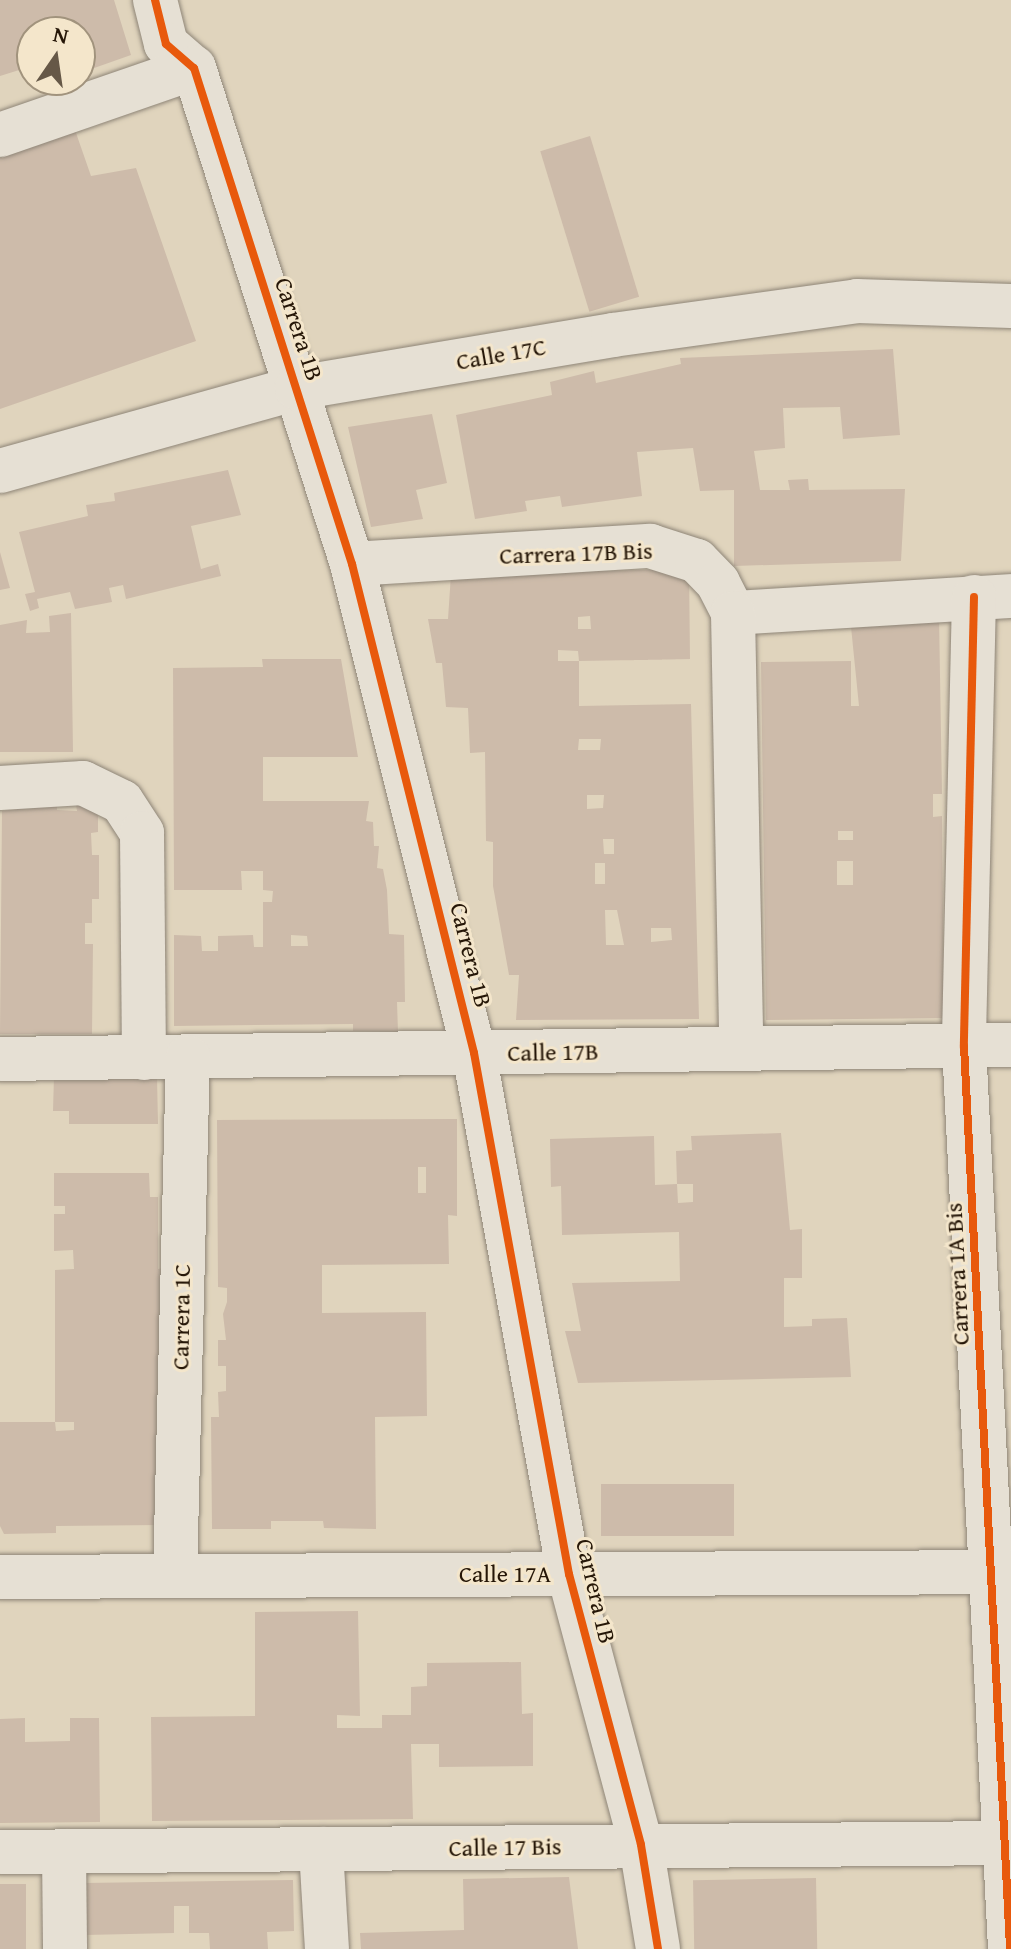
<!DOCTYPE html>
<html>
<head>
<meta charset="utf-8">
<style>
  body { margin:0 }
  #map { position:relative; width:1011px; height:1949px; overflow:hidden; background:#e0d4bd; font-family:"Gentium Book Plus",serif }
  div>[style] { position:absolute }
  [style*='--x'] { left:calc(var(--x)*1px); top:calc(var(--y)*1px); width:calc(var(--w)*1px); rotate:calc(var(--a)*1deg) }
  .building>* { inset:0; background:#cdbbaa; transform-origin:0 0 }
  .roads { filter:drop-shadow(0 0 2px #8e8577) drop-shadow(0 0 2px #8e8577) }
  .minor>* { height:44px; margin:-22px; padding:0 22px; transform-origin:22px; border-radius:22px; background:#e6e0d4 }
  .cycleway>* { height:8px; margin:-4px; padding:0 4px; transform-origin:4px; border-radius:4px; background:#e8590c }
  span { translate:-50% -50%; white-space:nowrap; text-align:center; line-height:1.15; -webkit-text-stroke:6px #f4e6cb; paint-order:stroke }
  .street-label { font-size:24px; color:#251607 }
  .north { position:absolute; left:16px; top:16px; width:80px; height:80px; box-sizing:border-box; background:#f4e6cb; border:2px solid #a1937d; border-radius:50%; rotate:13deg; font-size:22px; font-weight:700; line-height:32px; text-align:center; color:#251607 }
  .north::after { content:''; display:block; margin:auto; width:28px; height:36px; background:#665847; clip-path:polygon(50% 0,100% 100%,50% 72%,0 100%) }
</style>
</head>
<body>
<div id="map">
  <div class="building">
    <i style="clip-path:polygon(0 0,114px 0,131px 55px,80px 73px,80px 32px,32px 32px,32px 66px,0 76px)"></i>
    <i style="clip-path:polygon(75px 130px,91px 176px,136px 168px,196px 341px,0 409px,0 157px)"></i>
    <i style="left:590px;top:136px;width:168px;height:52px;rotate:73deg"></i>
    <i style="clip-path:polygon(893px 349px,900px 435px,843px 439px,840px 407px,783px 408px,785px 448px,754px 451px,760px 490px,790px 490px,788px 480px,808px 479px,809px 490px,905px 489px,901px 561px,734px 566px,734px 490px,700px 491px,693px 448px,637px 452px,642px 496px,562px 507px,560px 496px,525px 501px,527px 511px,475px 519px,456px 415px,552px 395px,550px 382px,594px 371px,596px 383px,681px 364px,680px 358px)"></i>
    <i style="clip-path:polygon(432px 414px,447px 483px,416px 490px,423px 519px,371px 527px,348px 427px)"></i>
    <i style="clip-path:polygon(228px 470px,241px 515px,191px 526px,201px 569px,218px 564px,221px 576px,126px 599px,123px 585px,109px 588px,112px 602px,75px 609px,70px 592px,37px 599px,39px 608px,30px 611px,25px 594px,35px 592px,19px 532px,88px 516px,86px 505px,115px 501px,114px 493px)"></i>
    <i style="clip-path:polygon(0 552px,10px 588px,0 590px)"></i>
    <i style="clip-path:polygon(evenodd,689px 569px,690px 659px,579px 661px,578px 651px,558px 650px,558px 661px,579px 661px,579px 706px,691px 704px,699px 1019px,516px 1020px,519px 975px,509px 975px,493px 886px,493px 842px,486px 841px,485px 752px,470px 753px,468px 708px,446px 707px,442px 663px,436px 663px,428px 619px,448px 619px,451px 574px,689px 569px,590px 616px,591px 629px,578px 629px,578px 617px,590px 616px,689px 569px,579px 739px,601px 739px,600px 750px,578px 750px,579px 739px,689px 569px,587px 795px,604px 795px,603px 808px,587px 809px,587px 795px,689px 569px,603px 839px,614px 839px,614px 854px,604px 854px,603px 839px,689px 569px,595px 863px,605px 863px,605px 884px,595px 884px,595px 863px,689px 569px,605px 910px,617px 910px,624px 945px,606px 945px,605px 910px,689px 569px,651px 928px,671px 928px,672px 940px,651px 942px,651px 928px)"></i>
    <i style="clip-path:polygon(71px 613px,73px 752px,0 752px,0 625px,27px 620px,26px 633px,50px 632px,49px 616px)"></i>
    <i style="clip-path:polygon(evenodd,939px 616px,942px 794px,933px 794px,933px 817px,942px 816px,944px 1018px,766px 1020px,761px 662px,851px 661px,851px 706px,859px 706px,850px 617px,939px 616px,838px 831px,853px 831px,853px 840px,838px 840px,838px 831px,939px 616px,837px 861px,853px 861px,853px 885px,837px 885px,837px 861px)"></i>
    <i style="clip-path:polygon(evenodd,262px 659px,341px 659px,358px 757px,263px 757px,263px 801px,369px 801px,366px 821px,373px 822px,374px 846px,379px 846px,377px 868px,383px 869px,387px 890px,389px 934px,404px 935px,405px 1002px,397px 1002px,398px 1032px,353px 1031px,353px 1024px,174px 1026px,174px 935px,201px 936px,202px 951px,218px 951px,218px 936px,253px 935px,254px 947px,263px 947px,263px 902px,272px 902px,273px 891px,263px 890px,263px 871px,241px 871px,242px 890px,174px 890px,173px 668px,263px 667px,262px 659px,291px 935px,307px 936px,308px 946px,291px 946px,291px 935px)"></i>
    <i style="clip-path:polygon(57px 804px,57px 810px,77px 811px,76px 805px,98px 805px,98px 832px,91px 833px,92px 855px,99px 855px,99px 899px,92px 899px,92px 923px,85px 923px,85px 944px,93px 944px,92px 1034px,0 1034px,2px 811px)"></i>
    <i style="clip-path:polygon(54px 1076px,157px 1076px,158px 1124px,69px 1124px,69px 1111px,53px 1111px)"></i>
    <i style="clip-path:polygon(evenodd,457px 1119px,457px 1216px,448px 1215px,449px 1264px,322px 1265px,322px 1313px,426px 1312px,427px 1416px,375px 1417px,376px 1529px,324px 1528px,323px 1521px,271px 1521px,271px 1529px,212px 1529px,211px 1417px,219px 1417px,218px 1392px,226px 1391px,226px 1366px,218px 1366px,218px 1340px,226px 1340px,223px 1314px,227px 1302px,227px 1288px,218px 1287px,217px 1120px,457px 1119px,418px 1167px,426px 1167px,426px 1193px,418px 1193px,418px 1167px)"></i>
    <i style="clip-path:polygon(781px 1133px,790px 1230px,802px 1229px,802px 1278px,784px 1278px,784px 1327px,812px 1326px,812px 1319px,847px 1318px,851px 1377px,578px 1383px,565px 1331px,581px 1331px,572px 1283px,680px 1281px,679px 1232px,562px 1235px,561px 1186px,551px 1187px,550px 1139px,654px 1136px,655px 1185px,677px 1184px,678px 1203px,693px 1202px,693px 1184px,677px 1184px,676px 1151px,692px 1150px,691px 1136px)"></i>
    <i style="clip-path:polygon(54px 1173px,149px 1173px,150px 1197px,158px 1197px,158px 1269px,163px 1268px,160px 1525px,56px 1526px,56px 1533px,4px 1534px,0 1526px,0 1422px,55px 1422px,56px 1431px,74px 1430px,74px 1422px,55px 1422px,55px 1270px,74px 1269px,73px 1250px,54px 1251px,54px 1214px,65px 1214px,65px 1206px,54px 1206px)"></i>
    <i style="left:734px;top:1484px;width:52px;height:133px;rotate:90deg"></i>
    <i style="clip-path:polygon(358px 1611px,360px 1716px,337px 1715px,337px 1728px,382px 1728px,382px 1715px,411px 1715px,411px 1687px,427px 1686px,427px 1663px,521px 1662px,522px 1714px,533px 1713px,533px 1766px,439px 1767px,439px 1744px,411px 1744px,413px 1819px,152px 1821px,151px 1717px,255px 1716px,255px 1612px)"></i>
    <i style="clip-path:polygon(25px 1718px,25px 1742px,70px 1741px,70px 1718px,99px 1718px,100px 1822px,0 1823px,0 1719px)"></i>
    <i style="clip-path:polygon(569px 1877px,578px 1949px,361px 1949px,360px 1933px,464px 1930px,463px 1879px)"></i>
    <i style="left:816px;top:1878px;width:71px;height:123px;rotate:89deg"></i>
    <i style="clip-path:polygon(293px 1880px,294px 1931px,267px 1932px,268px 1949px,210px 1949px,209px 1933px,189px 1933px,189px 1906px,174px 1906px,174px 1933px,85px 1935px,84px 1883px)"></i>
    <i style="left:0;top:1884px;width:26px;height:65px"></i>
  </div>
  <div class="roads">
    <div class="minor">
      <i style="--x:155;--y:0;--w:45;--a:76"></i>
      <i style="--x:166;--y:44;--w:37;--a:41"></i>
      <i style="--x:194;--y:68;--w:521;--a:72.33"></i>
      <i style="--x:352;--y:564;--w:504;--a:75.99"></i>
      <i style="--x:474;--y:1053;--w:530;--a:79.67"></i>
      <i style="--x:569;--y:1574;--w:280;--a:75.1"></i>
      <i style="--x:641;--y:1845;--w:105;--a:80.7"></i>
      <i style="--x:0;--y:135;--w:205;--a:-19.1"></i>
      <i style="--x:0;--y:471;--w:308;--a:-15.6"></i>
      <i style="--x:297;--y:388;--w:320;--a:-9.5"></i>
      <i style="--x:613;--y:335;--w:246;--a:-7.9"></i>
      <i style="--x:857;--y:301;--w:154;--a:1.9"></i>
      <i style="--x:352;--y:564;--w:299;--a:-3.5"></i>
      <i style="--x:650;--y:546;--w:49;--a:17.7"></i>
      <i style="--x:697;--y:561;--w:30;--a:46"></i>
      <i style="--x:718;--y:583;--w:34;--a:63"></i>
      <i style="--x:733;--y:613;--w:279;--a:-3.5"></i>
      <i style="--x:974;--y:597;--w:449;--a:91.3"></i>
      <i style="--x:964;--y:1046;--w:904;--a:87.08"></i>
      <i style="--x:733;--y:613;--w:436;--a:88.9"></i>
      <i style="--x:0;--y:788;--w:83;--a:-3.4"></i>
      <i style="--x:83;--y:783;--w:43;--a:26"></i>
      <i style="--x:122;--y:802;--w:37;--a:57"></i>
      <i style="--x:142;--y:833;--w:225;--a:89.5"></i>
      <i style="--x:0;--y:1059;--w:1011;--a:-0.79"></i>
      <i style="--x:175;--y:1576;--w:519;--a:-88.57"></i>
      <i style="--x:0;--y:1577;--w:1011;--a:-0.28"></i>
      <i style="--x:321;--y:1849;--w:100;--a:86.6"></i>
      <i style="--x:64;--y:1851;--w:98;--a:89.4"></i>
      <i style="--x:0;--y:1852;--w:1011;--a:-0.51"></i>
    </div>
  </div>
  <div class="cycleway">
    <i style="--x:155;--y:0;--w:45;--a:76"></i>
    <i style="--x:166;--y:44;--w:37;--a:41"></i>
    <i style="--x:194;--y:68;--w:521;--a:72.33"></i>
    <i style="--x:352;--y:564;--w:504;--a:75.99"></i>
    <i style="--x:474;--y:1053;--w:530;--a:79.67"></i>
    <i style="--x:569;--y:1574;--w:280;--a:75.1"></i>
    <i style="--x:641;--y:1845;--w:105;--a:80.7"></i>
    <i style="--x:974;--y:597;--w:449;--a:91.3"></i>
    <i style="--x:964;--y:1046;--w:904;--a:87.08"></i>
  </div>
  <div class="street-label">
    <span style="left:299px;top:329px;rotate:72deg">Carrera 1B</span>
    <span style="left:501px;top:354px;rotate:-10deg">Calle 17C</span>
    <span style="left:576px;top:553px;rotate:-2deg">Carrera 17B Bis</span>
    <span style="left:471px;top:955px;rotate:76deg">Carrera 1B</span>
    <span style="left:553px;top:1052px;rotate:-1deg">Calle 17B</span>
    <span style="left:957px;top:1274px;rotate:-93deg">Carrera 1A Bis</span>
    <span style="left:181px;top:1317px;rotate:-89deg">Carrera 1C</span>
    <span style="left:505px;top:1574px">Calle 17A</span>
    <span style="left:596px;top:1591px;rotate:77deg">Carrera 1B</span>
    <span style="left:505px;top:1847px;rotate:-1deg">Calle 17 Bis</span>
  </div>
  <div class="north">N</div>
</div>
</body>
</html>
